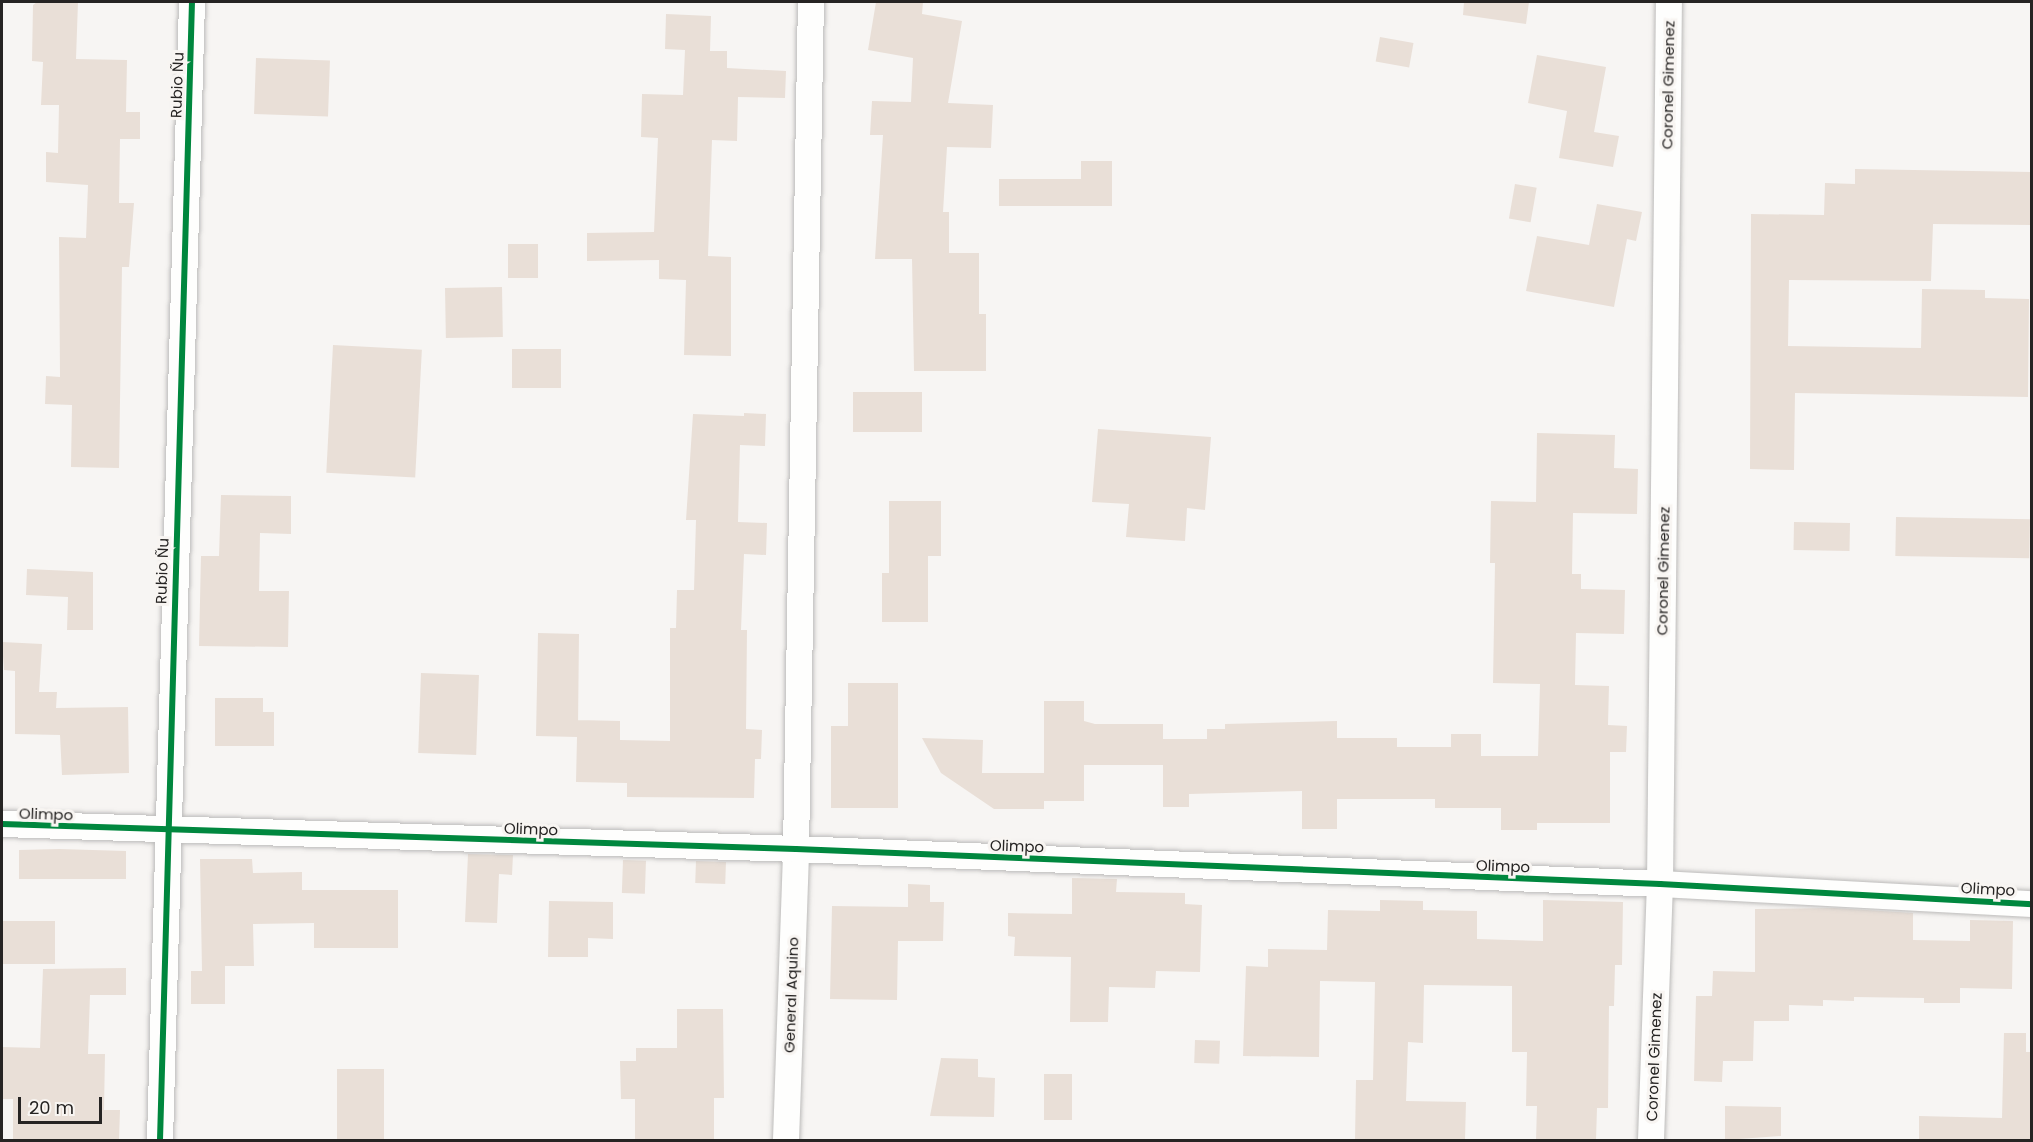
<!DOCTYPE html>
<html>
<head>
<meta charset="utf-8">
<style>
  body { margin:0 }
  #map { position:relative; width:2033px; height:1142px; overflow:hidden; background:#f7f5f3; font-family:Poppins,sans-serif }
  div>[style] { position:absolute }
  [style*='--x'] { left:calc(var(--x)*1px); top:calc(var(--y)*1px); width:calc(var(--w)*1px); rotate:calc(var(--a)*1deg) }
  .building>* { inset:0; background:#e9dfd7; transform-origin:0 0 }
  .roads { filter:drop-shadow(0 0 2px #bcbbba) drop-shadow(0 0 2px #bcbbba) }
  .street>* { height:26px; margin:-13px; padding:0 13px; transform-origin:13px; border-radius:13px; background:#fefefd }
  .cycleway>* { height:6px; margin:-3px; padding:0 3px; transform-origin:3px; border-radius:3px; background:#00873e }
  span { translate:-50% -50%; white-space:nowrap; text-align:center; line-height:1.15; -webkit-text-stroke:6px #f8f5f2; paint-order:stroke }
  .street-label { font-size:15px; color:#262423 }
  .frame { position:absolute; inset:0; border:3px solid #262423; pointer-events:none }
  .scale { position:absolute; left:18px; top:1097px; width:84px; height:27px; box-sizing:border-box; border:3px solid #262423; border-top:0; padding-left:8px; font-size:18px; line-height:21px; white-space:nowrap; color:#262423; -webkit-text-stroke:4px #f8f5f2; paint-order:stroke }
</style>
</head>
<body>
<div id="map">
  <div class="building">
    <i style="clip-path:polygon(37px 2px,78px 2px,76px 59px,127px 60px,126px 112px,140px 112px,140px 139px,120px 139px,119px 203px,134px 203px,129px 267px,122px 267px,119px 468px,71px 467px,72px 405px,45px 404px,46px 376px,60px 377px,59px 237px,86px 238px,88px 185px,46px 182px,46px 152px,58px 153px,59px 105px,41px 105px,43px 62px,32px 61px,33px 5px)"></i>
    <i style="clip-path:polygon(876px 2px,923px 2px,922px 14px,962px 21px,948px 103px,993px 105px,991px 148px,947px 147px,943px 212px,949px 212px,949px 253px,979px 253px,979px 314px,986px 314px,986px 371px,914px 371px,912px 259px,875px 259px,883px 135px,870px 135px,872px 101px,911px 102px,913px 58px,868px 50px)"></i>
    <i style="clip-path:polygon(1464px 2px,1529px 2px,1526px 24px,1463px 15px)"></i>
    <i style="clip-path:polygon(666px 14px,711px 16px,710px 51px,727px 51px,727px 68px,786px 71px,785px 98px,738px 97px,737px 141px,712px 140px,708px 256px,731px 257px,731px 356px,684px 355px,686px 280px,659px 279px,659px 260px,587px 261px,587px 233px,654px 232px,658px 138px,641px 137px,642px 94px,683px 95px,685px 50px,665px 49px)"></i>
    <i style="left:1380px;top:37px;width:34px;height:25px;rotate:10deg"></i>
    <i style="clip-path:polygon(1537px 55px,1606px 67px,1594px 132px,1619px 136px,1613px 167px,1559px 158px,1567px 111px,1528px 103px)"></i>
    <i style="left:256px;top:58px;width:74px;height:56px;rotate:2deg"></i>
    <i style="clip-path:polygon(1081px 161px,1112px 161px,1112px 206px,999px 206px,999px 179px,1081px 179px)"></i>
    <i style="clip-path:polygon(1855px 169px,2031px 172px,2031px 225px,1933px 224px,1931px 281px,1789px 280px,1788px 346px,1921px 348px,1922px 289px,1985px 290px,1985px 298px,2029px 299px,2028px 397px,1795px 393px,1794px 470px,1750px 469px,1751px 214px,1824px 215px,1825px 183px,1855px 184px)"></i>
    <i style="left:1515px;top:184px;width:22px;height:35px;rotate:10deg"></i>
    <i style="clip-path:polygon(1597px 204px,1642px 212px,1636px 241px,1627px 239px,1614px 307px,1526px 291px,1537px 236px,1589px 245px)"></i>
    <i style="left:508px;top:244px;width:30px;height:34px"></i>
    <i style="left:502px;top:287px;width:50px;height:57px;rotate:89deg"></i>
    <i style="left:333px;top:345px;width:89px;height:128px;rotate:3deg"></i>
    <i style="left:512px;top:349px;width:49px;height:39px"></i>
    <i style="left:853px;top:392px;width:69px;height:40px"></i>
    <i style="clip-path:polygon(744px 413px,766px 414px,765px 446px,740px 445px,738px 522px,767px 523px,766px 555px,744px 554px,741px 630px,747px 630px,746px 729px,762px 730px,761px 759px,755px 759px,754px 798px,627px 797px,627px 783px,576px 782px,577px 737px,536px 736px,538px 633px,579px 634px,578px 726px,578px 720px,620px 721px,620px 740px,670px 741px,670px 628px,676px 628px,677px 590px,694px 590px,696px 520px,686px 520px,693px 414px,744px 416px)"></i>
    <i style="clip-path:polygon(1098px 429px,1211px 437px,1205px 510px,1187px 508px,1185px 541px,1126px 537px,1129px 504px,1092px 502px)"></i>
    <i style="clip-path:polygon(1537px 433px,1615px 435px,1614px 468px,1638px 469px,1637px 514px,1573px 513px,1572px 574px,1581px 574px,1581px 589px,1625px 590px,1624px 634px,1576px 633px,1575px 685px,1609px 686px,1608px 725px,1627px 726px,1626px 752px,1610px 752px,1610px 823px,1537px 823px,1537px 830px,1501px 830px,1501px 808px,1435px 808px,1435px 799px,1337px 799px,1337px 829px,1302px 829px,1302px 791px,1189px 794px,1189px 807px,1163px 807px,1163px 765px,1084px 765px,1084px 801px,1044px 801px,1044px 809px,994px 809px,941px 773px,922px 738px,983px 740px,982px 773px,1044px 773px,1044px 701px,1084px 701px,1084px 721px,1095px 724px,1163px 724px,1163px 739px,1207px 739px,1207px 729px,1225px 729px,1225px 724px,1337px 721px,1337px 738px,1397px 738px,1397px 747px,1451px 747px,1451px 734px,1481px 734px,1481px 756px,1538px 756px,1540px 684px,1493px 683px,1495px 563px,1490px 563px,1491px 501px,1536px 502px)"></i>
    <i style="clip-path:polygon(221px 495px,291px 496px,291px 534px,260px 533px,259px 591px,289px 591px,288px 647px,199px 646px,201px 556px,219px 556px)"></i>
    <i style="clip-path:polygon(889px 501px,941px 501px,941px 556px,928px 556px,928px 622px,882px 622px,882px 573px,889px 573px)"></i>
    <i style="left:1896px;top:517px;width:134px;height:39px;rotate:1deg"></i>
    <i style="left:1794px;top:522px;width:56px;height:28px;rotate:1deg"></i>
    <i style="clip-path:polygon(27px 569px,93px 572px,93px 630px,67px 630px,68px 597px,26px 595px)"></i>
    <i style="clip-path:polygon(2px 642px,42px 644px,39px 692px,57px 692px,56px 708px,128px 707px,129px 773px,62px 775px,60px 735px,15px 734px,15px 671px,4px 670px)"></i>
    <i style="left:421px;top:673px;width:58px;height:80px;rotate:2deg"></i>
    <i style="clip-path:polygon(848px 683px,898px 683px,898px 808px,831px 808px,831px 726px,848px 726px)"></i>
    <i style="clip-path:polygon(215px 698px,263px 698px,263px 712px,274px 712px,274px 746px,215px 746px)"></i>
    <i style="clip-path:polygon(59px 849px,126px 851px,126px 879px,19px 879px,19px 850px)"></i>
    <i style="clip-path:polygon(468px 854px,513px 855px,512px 875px,499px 874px,497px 923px,465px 922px)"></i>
    <i style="clip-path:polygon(200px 859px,252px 859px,253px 873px,302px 872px,302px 890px,398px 890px,398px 948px,314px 948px,314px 923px,253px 924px,254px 966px,225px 966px,225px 1004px,191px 1004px,191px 971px,202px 971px)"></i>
    <i style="left:623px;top:860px;width:23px;height:33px;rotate:2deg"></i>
    <i style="left:696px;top:861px;width:30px;height:22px;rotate:2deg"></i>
    <i style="clip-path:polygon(1072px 878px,1117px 879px,1116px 892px,1185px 893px,1185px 904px,1202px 905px,1200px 972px,1156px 971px,1155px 988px,1109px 987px,1108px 1022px,1070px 1022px,1071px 957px,1014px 956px,1015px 937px,1008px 936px,1008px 913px,1072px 914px)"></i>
    <i style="clip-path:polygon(908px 884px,930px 885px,930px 902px,944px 902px,943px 941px,898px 941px,897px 1000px,830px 999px,832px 906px,908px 907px)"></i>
    <i style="clip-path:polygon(1380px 900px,1423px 901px,1423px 910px,1477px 911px,1477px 939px,1543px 941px,1543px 900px,1623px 902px,1622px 965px,1615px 965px,1614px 1006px,1609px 1006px,1608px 1108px,1597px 1108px,1596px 1140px,1536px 1140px,1537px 1106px,1526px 1106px,1527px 1052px,1512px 1052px,1512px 986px,1424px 985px,1423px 1043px,1408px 1042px,1406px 1101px,1466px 1102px,1465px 1140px,1355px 1140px,1356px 1080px,1373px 1080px,1375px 982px,1320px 981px,1319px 1057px,1243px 1056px,1246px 966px,1268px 967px,1268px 949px,1327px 950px,1328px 910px,1380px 911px)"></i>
    <i style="clip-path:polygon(549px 901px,613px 902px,613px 939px,588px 938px,588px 957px,548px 957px)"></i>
    <i style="clip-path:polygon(1835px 908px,1913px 913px,1913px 940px,1970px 941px,1970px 920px,2013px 921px,2012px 989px,1960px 988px,1960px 1003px,1924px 1003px,1924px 998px,1854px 997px,1854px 1001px,1823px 1000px,1823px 1006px,1789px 1005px,1789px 1021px,1754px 1021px,1753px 1061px,1723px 1061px,1722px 1082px,1694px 1081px,1696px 996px,1712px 996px,1713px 971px,1755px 972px,1755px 909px)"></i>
    <i style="left:55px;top:921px;width:43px;height:52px;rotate:90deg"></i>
    <i style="clip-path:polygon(126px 968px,126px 995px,90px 995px,88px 1054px,105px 1054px,104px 1110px,120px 1110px,119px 1140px,13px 1140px,13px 1099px,2px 1099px,2px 1047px,40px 1048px,43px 969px)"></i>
    <i style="clip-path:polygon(677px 1009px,723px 1009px,724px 1098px,714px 1098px,714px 1140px,635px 1140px,635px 1099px,621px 1099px,620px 1061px,636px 1061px,636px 1048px,677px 1048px)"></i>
    <i style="clip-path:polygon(2004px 1033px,2026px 1033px,2026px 1052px,2031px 1052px,2031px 1140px,1919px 1140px,1919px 1116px,2002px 1118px)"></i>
    <i style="left:1195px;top:1040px;width:25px;height:23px;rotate:2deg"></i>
    <i style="clip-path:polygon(941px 1058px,978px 1059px,978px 1077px,995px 1078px,994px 1117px,930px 1116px)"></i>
    <i style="left:337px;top:1069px;width:47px;height:71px"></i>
    <i style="left:1044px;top:1074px;width:28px;height:46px"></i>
    <i style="clip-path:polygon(1725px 1106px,1781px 1107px,1781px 1136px,1725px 1140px)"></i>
  </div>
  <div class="roads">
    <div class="street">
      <i style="--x:2;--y:824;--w:794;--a:1.8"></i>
      <i style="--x:796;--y:849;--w:865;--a:2.32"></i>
      <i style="--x:1660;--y:884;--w:373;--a:3.1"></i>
      <i style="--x:160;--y:1140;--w:1138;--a:-88.39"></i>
      <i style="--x:786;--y:1140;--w:291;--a:-88"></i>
      <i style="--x:796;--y:849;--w:847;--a:-88.99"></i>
      <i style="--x:1651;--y:1140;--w:256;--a:-88"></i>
      <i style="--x:1660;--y:884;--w:882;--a:-89.42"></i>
    </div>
  </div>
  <div class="cycleway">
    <i style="--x:2;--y:824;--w:794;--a:1.8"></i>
    <i style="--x:796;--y:849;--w:865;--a:2.32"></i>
    <i style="--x:1660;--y:884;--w:373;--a:3.1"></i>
    <i style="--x:160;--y:1140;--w:1138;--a:-88.39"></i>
  </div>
  <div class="street-label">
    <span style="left:177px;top:85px;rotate:-88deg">Rubio Ñu</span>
    <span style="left:1668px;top:85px;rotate:-89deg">Coronel Gimenez</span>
    <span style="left:162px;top:571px;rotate:-88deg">Rubio Ñu</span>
    <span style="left:1663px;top:571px;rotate:-89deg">Coronel Gimenez</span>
    <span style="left:46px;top:814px;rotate:2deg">Olimpo</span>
    <span style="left:531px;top:829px;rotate:2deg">Olimpo</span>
    <span style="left:1017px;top:846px;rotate:2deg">Olimpo</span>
    <span style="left:1503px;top:866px;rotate:2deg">Olimpo</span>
    <span style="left:1988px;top:889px;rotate:3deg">Olimpo</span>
    <span style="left:791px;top:995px;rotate:-88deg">General Aquino</span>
    <span style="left:1654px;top:1057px;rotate:-88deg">Coronel Gimenez</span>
  </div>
  <div class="frame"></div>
  <div class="scale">20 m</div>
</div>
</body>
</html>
